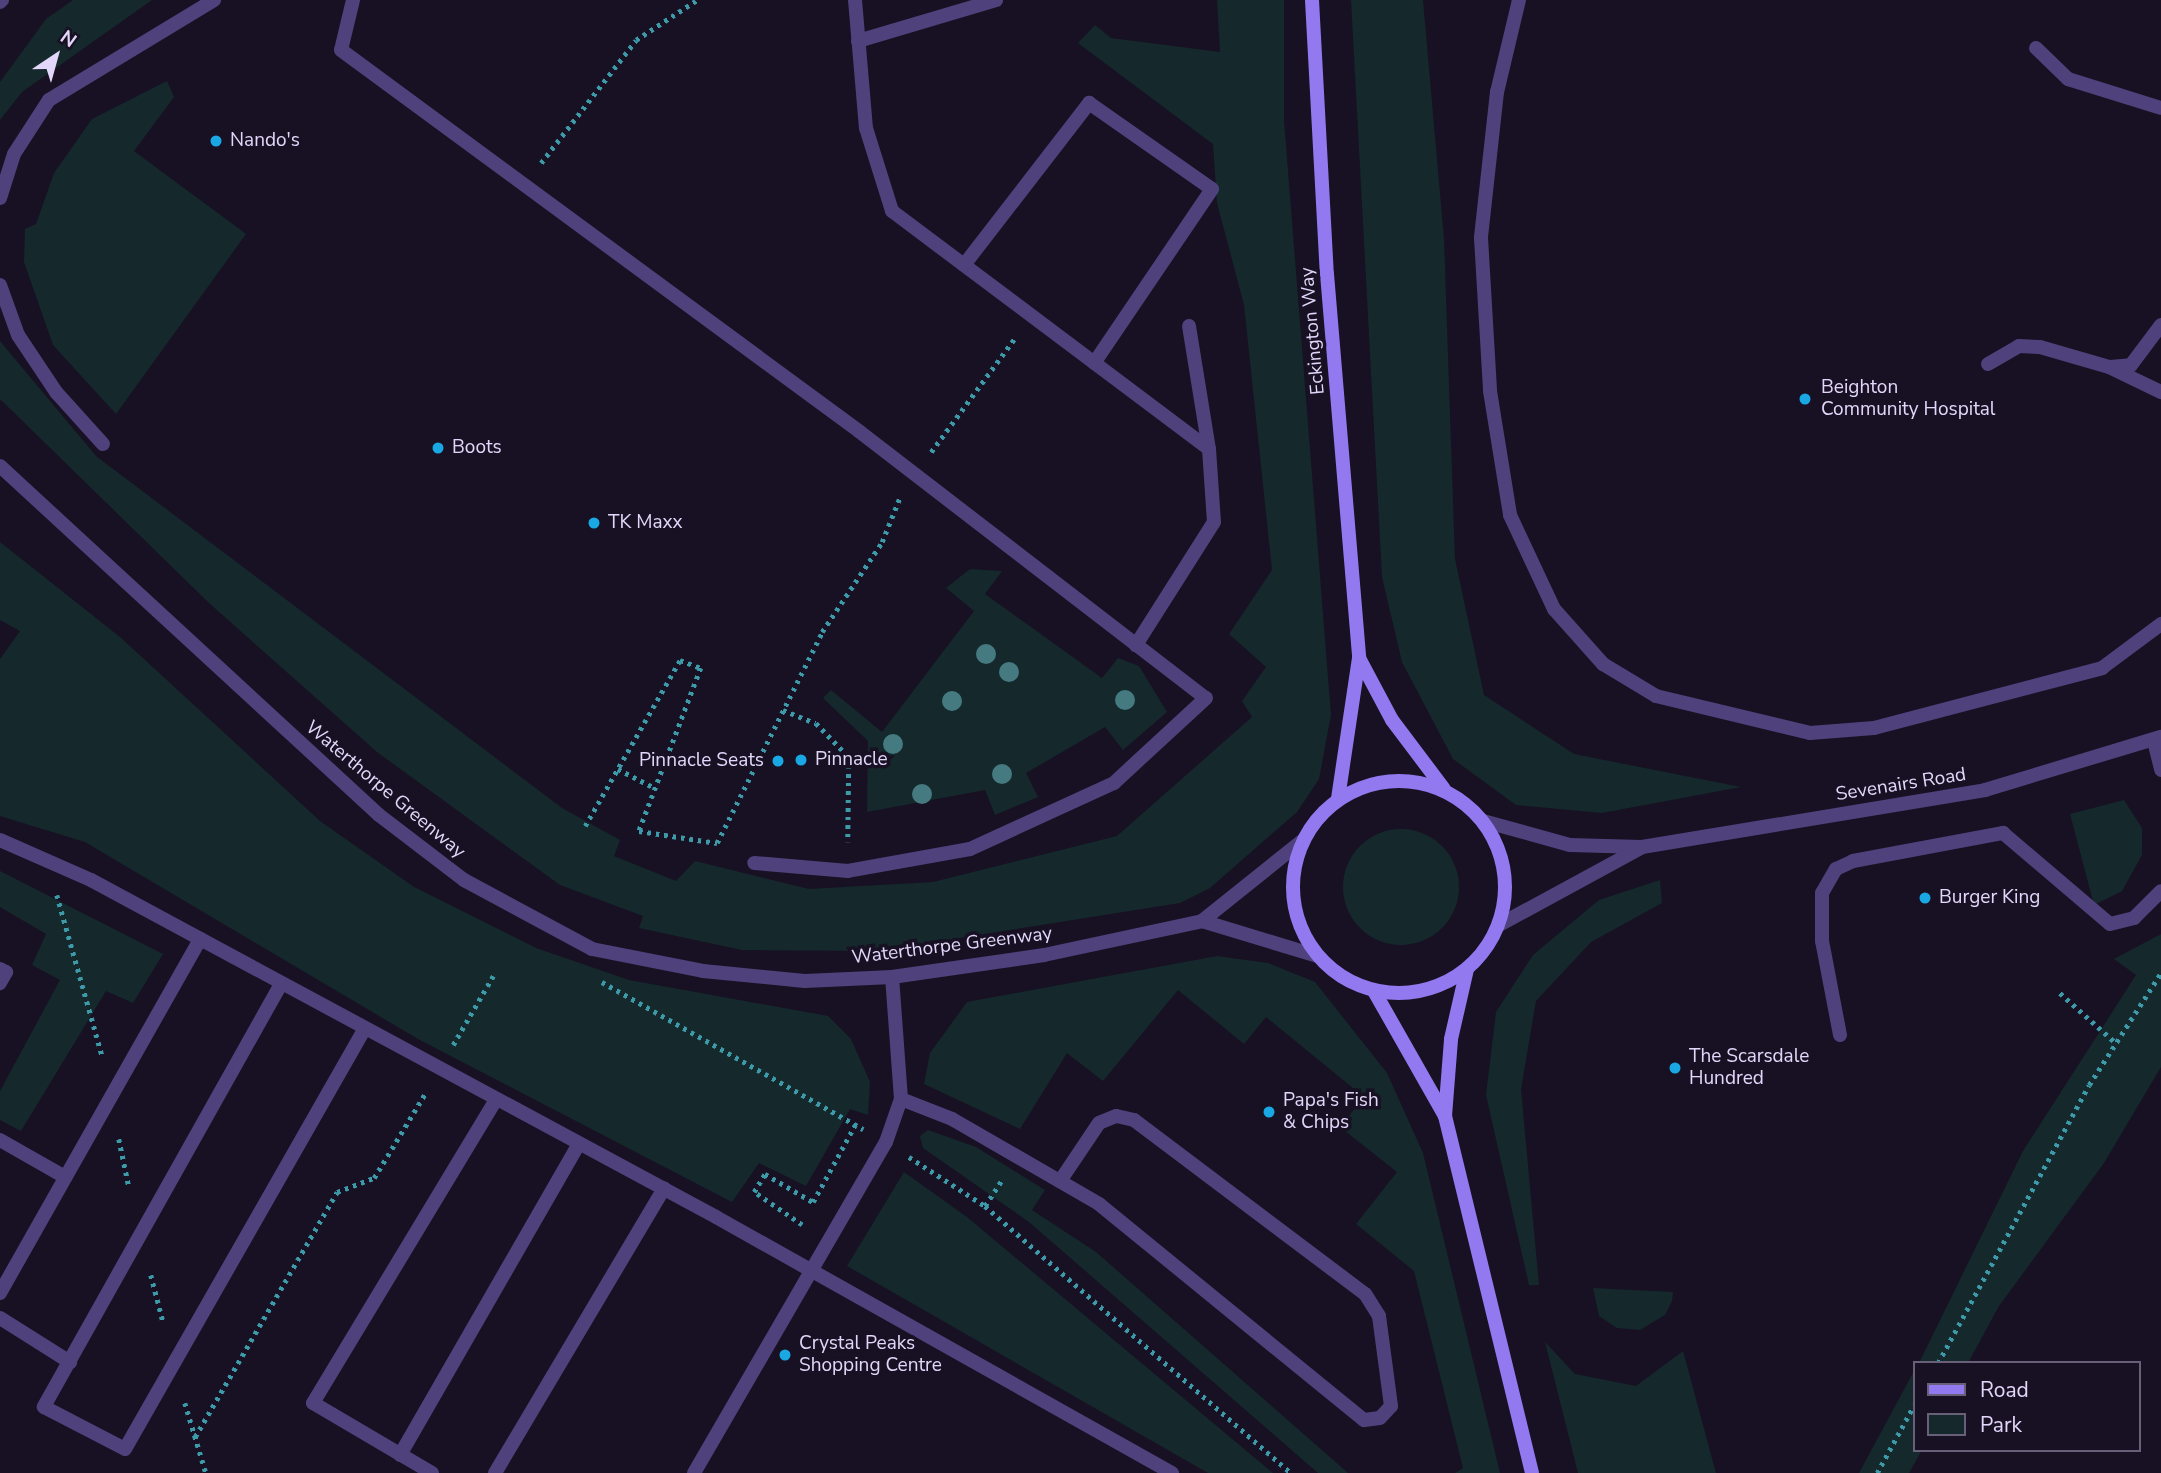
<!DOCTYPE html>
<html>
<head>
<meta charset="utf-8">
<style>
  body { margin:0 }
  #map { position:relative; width:2161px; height:1473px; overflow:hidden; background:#171123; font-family:"Nunito Sans",sans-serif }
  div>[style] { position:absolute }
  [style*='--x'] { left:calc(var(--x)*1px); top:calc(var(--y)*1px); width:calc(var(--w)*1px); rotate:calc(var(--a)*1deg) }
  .green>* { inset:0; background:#15282c }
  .round { border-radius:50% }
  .path>* { height:4.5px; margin-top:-2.25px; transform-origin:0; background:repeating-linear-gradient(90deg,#3d9aa9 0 3.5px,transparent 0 8.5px) }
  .service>* { height:14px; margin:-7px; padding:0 7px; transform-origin:7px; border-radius:7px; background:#4f417c }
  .minor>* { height:14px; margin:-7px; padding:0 7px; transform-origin:7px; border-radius:7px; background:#4f417c }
  .tertiary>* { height:14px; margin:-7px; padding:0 7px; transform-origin:7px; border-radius:7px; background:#4f417c }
  .secondary>* { height:14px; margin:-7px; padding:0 7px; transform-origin:7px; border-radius:7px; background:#9379f0 }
  .secondary>.ring { margin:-7px; padding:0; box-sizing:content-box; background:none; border:14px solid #9379f0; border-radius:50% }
  .trees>* { width:20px; height:20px; margin:-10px; border-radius:50%; background:#457b80 }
  .dots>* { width:19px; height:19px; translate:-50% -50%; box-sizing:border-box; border:4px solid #171123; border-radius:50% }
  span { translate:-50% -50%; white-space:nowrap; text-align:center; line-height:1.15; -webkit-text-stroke:7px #171123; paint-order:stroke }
  .poi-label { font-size:19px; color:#e2d7fa }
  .left { translate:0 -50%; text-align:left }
  .right { translate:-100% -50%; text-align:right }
  .street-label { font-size:19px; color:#e2d7fa }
  .legend { position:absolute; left:1913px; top:1361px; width:228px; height:91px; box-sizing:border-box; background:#171123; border:2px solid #686079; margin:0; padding:9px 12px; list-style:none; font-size:21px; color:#e2d7fa }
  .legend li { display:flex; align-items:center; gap:14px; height:35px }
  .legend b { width:35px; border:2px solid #686079 }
  .north { position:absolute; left:21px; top:21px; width:70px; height:70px; -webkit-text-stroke:5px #171123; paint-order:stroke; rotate:36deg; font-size:19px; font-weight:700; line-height:28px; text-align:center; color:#e2d7fa }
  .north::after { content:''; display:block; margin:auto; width:24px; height:32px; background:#e2d7fa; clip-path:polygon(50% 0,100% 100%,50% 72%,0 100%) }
</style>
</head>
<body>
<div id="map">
  <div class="green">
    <i style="clip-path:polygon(73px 0,152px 0,22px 92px,0 120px,0 82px,46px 19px)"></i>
    <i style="clip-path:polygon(1217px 0,1284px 0,1284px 120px,1331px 715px,1319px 779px,1297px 812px,1210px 888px,1180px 903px,877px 951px,742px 950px,639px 928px,643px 916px,560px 885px,377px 752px,209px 603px,0 399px,0 341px,96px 456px,562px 808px,620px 840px,614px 856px,676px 881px,695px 861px,809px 889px,933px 882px,1117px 836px,1252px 717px,1242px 701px,1266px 667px,1229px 634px,1272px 570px,1244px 305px,1217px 203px,1213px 144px,1078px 43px,1095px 25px,1111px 38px,1220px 52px)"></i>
    <i style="clip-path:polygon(1351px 0,1423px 0,1444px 239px,1455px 559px,1484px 695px,1574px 754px,1741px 787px,1602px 813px,1516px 805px,1453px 759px,1402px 662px,1382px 577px)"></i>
    <i style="clip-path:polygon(167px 81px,174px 97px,134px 151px,246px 234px,116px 414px,53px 345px,24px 262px,25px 229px,36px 224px,54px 173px,92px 119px)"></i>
    <i style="clip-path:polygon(0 542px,120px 637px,320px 821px,414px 887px,536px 948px,629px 980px,828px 1016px,851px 1039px,870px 1082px,868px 1115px,850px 1109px,806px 1186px,759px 1163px,732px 1202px,418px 1039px,85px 842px,0 816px,0 659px,20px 631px,0 620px)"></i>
    <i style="clip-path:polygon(970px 569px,1002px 571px,985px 594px,1102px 678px,1118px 658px,1139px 666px,1167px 712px,1123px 750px,1105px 727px,1026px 773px,1038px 797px,995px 815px,985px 790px,867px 812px,868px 741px,823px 698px,831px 690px,882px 732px,974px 611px,946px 588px)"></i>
    <i style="clip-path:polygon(2124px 800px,2142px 828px,2142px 855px,2122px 891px,2094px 905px,2070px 814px)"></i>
    <i class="round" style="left:1343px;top:829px;width:116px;height:116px"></i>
    <i style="clip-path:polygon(0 871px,163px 954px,133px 1003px,106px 991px,21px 1131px,0 1120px,0 1091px,60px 980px,32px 965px,46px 934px,0 907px)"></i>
    <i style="clip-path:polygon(1660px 880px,1662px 903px,1591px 942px,1536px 1001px,1521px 1089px,1539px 1285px,1529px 1285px,1486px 1095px,1496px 1012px,1533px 955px,1599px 900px)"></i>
    <i style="clip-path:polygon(2161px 934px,2161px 1067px,2104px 1163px,1999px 1306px,1968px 1363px,1919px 1363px,2023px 1151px,2136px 975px,2114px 959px)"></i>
    <i style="clip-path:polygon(1217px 956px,1268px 963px,1315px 982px,1387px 1073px,1423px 1153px,1500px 1473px,1455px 1473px,1463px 1468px,1414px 1271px,1356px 1224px,1397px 1172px,1340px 1127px,1364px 1097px,1266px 1017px,1244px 1044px,1178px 990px,1103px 1081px,1067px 1053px,1020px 1129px,924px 1084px,930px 1053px,967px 1002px)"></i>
    <i style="clip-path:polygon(928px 1130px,976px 1147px,1045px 1190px,1032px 1210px,1096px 1252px,1348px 1473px,1318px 1473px,1029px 1222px,923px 1148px,920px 1136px)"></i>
    <i style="clip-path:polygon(904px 1172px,967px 1217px,1273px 1473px,1208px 1473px,847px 1266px)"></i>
    <i style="clip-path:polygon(1593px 1288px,1673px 1292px,1672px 1301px,1665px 1315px,1640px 1330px,1617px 1328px,1599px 1316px)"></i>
    <i style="clip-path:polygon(1545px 1342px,1575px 1374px,1636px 1386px,1683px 1351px,1716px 1473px,1578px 1473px)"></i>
    <i style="clip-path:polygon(1914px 1371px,1914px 1450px,1922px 1450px,1909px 1473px,1859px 1473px)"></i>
  </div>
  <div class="path">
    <i style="--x:541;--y:163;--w:155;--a:-52.3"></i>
    <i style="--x:636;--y:40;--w:73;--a:-33.3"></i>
    <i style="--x:931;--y:452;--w:142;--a:-53.6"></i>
    <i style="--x:783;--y:710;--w:35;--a:22"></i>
    <i style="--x:816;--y:723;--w:47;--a:45.9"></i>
    <i style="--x:849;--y:757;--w:85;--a:90.7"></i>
    <i style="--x:618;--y:769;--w:42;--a:27.2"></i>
    <i style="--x:585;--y:826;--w:191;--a:-60.2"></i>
    <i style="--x:680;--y:660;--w:22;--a:21"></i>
    <i style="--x:701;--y:668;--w:174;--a:110.8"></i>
    <i style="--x:639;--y:831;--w:79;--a:8.7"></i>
    <i style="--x:717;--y:843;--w:236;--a:-63.5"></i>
    <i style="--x:822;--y:632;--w:108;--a:-56.3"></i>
    <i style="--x:882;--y:542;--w:48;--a:-68.2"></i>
    <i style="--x:57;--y:895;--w:166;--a:74.3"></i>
    <i style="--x:602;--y:982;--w:300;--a:29.4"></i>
    <i style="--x:2060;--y:993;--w:75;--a:41.8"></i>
    <i style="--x:453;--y:1045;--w:80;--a:-59.9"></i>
    <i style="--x:119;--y:1139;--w:49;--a:78.2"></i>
    <i style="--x:909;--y:1157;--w:90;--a:32.8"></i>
    <i style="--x:985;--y:1206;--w:406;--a:41.1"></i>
    <i style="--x:985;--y:1206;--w:31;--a:-57"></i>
    <i style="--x:802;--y:1225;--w:58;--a:-145.5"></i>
    <i style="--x:754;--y:1192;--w:21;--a:-59"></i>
    <i style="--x:765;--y:1174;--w:56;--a:30.3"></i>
    <i style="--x:813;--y:1202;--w:88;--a:-61.4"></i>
    <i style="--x:151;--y:1275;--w:48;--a:75.4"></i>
    <i style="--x:1938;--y:1363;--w:316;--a:-61.5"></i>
    <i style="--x:2089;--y:1085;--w:133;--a:-57.3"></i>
    <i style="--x:185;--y:1403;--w:73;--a:73.3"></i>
    <i style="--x:195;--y:1437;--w:283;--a:-59.9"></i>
    <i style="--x:337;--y:1192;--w:40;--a:-21"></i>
    <i style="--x:374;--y:1178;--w:100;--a:-58.8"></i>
    <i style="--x:1877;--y:1473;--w:77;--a:-61.4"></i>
  </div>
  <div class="service">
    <i style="--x:353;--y:0;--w:51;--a:103.5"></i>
    <i style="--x:341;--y:50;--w:644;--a:36.35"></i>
    <i style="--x:860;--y:432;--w:436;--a:37.6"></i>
    <i style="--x:1206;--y:698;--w:125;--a:137.3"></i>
    <i style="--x:1114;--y:783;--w:158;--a:155.4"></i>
    <i style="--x:970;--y:849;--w:124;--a:169.8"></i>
    <i style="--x:848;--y:871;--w:94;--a:-175.1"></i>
    <i style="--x:855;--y:0;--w:128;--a:85.1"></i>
    <i style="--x:866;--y:128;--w:87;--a:72.6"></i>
    <i style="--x:892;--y:211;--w:396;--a:36.9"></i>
    <i style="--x:1209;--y:449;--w:73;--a:86.1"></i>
    <i style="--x:1214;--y:522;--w:146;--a:122.4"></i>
    <i style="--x:1519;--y:0;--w:95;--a:103.4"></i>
    <i style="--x:1497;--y:92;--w:147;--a:96.3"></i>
    <i style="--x:1481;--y:238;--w:153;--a:86.6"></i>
    <i style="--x:1490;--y:391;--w:126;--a:80.8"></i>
    <i style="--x:1510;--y:515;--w:104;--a:64.9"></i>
    <i style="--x:1554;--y:609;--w:74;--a:48.3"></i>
    <i style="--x:1603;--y:664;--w:62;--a:31.1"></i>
    <i style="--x:1656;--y:696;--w:158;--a:13.5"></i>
    <i style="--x:1810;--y:733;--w:64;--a:-4.5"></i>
    <i style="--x:1874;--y:728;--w:236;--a:-14.7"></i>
    <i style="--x:2102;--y:668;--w:74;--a:-36.7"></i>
    <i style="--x:858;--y:41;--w:144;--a:-16.5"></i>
    <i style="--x:2036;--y:48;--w:45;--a:44.1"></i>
    <i style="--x:2068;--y:79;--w:97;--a:17.3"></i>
    <i style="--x:0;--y:198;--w:46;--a:-72.3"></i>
    <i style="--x:14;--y:154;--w:64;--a:-57.1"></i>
    <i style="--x:49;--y:100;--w:193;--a:-31.2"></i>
    <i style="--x:964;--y:265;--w:205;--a:-52.3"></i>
    <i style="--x:1089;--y:103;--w:150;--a:35"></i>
    <i style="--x:1212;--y:189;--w:210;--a:124.1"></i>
    <i style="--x:0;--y:285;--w:53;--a:70.2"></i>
    <i style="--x:18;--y:335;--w:69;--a:56.3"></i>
    <i style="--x:56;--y:392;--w:70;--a:47.9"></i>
    <i style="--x:1189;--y:326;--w:125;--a:80.8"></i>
    <i style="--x:1988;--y:364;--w:36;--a:-30"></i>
    <i style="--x:2019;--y:346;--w:21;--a:3"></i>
    <i style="--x:2040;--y:347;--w:72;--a:16.2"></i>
    <i style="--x:2109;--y:367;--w:58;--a:25.7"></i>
    <i style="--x:2110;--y:367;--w:21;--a:-5"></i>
    <i style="--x:2131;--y:365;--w:50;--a:-53.1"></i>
    <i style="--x:2154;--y:741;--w:30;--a:76"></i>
    <i style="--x:0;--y:969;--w:7;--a:27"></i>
    <i style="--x:6;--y:972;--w:13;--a:119"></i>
    <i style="--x:281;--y:984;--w:485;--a:119.3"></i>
    <i style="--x:44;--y:1407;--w:91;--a:27.4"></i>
    <i style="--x:125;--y:1449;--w:482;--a:-60.3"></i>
    <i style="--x:1840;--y:1035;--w:96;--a:-100.8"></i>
    <i style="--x:1822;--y:941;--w:48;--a:-90"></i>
    <i style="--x:1822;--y:893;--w:28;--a:-60"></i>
    <i style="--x:1836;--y:869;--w:19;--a:-25"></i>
    <i style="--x:1853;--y:861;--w:153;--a:-10.6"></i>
    <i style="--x:2003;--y:833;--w:140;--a:40.4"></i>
    <i style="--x:2110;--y:924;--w:25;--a:-14"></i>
    <i style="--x:2134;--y:918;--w:38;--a:-45"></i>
    <i style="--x:901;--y:1099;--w:55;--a:21.4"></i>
    <i style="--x:952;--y:1119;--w:170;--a:30"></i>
    <i style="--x:1099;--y:1204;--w:342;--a:39.2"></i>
    <i style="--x:1364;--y:1420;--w:16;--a:-7"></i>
    <i style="--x:1380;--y:1418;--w:16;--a:-47"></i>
    <i style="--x:1391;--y:1406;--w:91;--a:-97.6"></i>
    <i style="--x:1379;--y:1316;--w:26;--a:-122"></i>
    <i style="--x:1365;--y:1294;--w:289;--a:-143"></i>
    <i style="--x:1134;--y:1120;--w:18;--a:-167"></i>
    <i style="--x:1116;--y:1116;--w:18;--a:158"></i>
    <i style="--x:1099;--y:1123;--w:70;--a:123.9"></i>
    <i style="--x:0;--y:1140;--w:75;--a:29.6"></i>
    <i style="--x:0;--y:1293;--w:407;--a:-60.5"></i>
    <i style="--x:0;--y:1318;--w:83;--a:32.2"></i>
    <i style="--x:400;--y:1455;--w:359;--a:-60.1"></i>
    <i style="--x:432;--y:1473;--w:138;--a:-149.5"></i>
    <i style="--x:313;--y:1403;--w:354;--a:-58.9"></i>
    <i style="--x:495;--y:1473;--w:331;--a:-59.3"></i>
    <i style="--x:694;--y:1473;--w:383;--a:-59.9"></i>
    <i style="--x:886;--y:1142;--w:46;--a:-70.8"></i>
    <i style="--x:901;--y:1099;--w:122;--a:-94.2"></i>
  </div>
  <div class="minor">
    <i style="--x:1483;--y:821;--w:90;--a:15.4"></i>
    <i style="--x:1570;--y:845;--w:72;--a:1.6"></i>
    <i style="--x:1642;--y:847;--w:348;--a:-9.4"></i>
    <i style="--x:1985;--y:790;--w:184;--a:-16.8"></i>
    <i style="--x:0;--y:840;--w:99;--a:23.7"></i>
    <i style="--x:91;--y:880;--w:710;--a:28.33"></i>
    <i style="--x:716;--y:1217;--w:523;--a:29.31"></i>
    <i style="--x:1499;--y:925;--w:162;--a:-28.5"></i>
  </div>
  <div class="tertiary">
    <i style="--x:0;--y:2;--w:3;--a:-45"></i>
    <i style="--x:0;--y:466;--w:515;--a:42.64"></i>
    <i style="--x:379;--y:815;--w:107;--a:37.4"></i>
    <i style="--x:464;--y:880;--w:145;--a:28.3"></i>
    <i style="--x:592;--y:949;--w:113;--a:11.2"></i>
    <i style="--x:703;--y:971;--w:102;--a:5.6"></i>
    <i style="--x:805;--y:981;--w:87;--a:-2.6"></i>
    <i style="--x:892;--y:977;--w:154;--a:-8.2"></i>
    <i style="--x:1044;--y:955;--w:162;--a:-12.1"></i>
    <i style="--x:1202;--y:921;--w:129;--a:-38.7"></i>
    <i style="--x:1202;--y:921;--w:120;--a:16.9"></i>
  </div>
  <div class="secondary">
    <i style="--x:1312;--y:0;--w:274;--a:86.9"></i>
    <i style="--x:1327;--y:274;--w:385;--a:85.2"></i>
    <i style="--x:1359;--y:658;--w:143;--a:98.5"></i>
    <i style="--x:1359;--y:658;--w:70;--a:62"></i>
    <i style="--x:1392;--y:720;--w:86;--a:53"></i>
    <i class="ring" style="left:1293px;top:781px;width:198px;height:198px"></i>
    <i style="--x:1374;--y:991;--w:144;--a:60.4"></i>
    <i style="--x:1445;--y:1116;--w:367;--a:76.3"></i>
    <i style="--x:1445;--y:1116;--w:77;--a:-85.5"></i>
    <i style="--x:1451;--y:1039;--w:72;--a:-77.1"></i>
  </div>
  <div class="trees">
    <i style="left:986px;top:654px"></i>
    <i style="left:1009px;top:672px"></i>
    <i style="left:1125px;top:700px"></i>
    <i style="left:952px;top:701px"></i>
    <i style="left:893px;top:744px"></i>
    <i style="left:1002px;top:774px"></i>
    <i style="left:922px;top:794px"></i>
  </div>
  <div class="dots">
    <i style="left:216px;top:141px;background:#1aa8e4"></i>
    <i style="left:1805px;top:399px;background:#1aa8e4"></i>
    <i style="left:438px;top:448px;background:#1aa8e4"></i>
    <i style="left:594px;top:523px;background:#1aa8e4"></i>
    <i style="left:801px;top:760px;background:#1aa8e4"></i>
    <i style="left:778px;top:761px;background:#1aa8e4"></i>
    <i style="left:1925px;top:898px;background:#1aa8e4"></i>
    <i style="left:1675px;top:1068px;background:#1aa8e4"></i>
    <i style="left:1269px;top:1112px;background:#1aa8e4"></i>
    <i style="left:785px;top:1355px;background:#1aa8e4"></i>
  </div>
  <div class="poi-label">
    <span class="left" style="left:230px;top:141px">Nando's</span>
    <span class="left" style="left:1821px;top:399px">Beighton<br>Community Hospital</span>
    <span class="left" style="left:452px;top:448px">Boots</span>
    <span class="left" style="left:608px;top:523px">TK Maxx</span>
    <span class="left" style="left:815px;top:760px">Pinnacle</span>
    <span class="right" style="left:764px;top:761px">Pinnacle Seats</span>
    <span class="left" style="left:1939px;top:898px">Burger King</span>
    <span class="left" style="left:1689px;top:1068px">The Scarsdale<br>Hundred</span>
    <span class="left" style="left:1283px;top:1112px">Papa's Fish<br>&amp; Chips</span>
    <span class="left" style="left:799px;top:1355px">Crystal Peaks<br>Shopping Centre</span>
  </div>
  <div class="street-label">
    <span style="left:1313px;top:331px;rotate:-95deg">Eckington Way</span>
    <span style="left:1901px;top:785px;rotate:-9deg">Sevenairs Road</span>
    <span style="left:385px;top:790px;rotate:40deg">Waterthorpe Greenway</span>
    <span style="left:952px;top:946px;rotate:-7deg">Waterthorpe Greenway</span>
  </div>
  <ul class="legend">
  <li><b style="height:9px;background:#9379f0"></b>Road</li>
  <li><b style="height:19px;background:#15282c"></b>Park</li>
  </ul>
  <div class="north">N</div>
</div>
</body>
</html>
